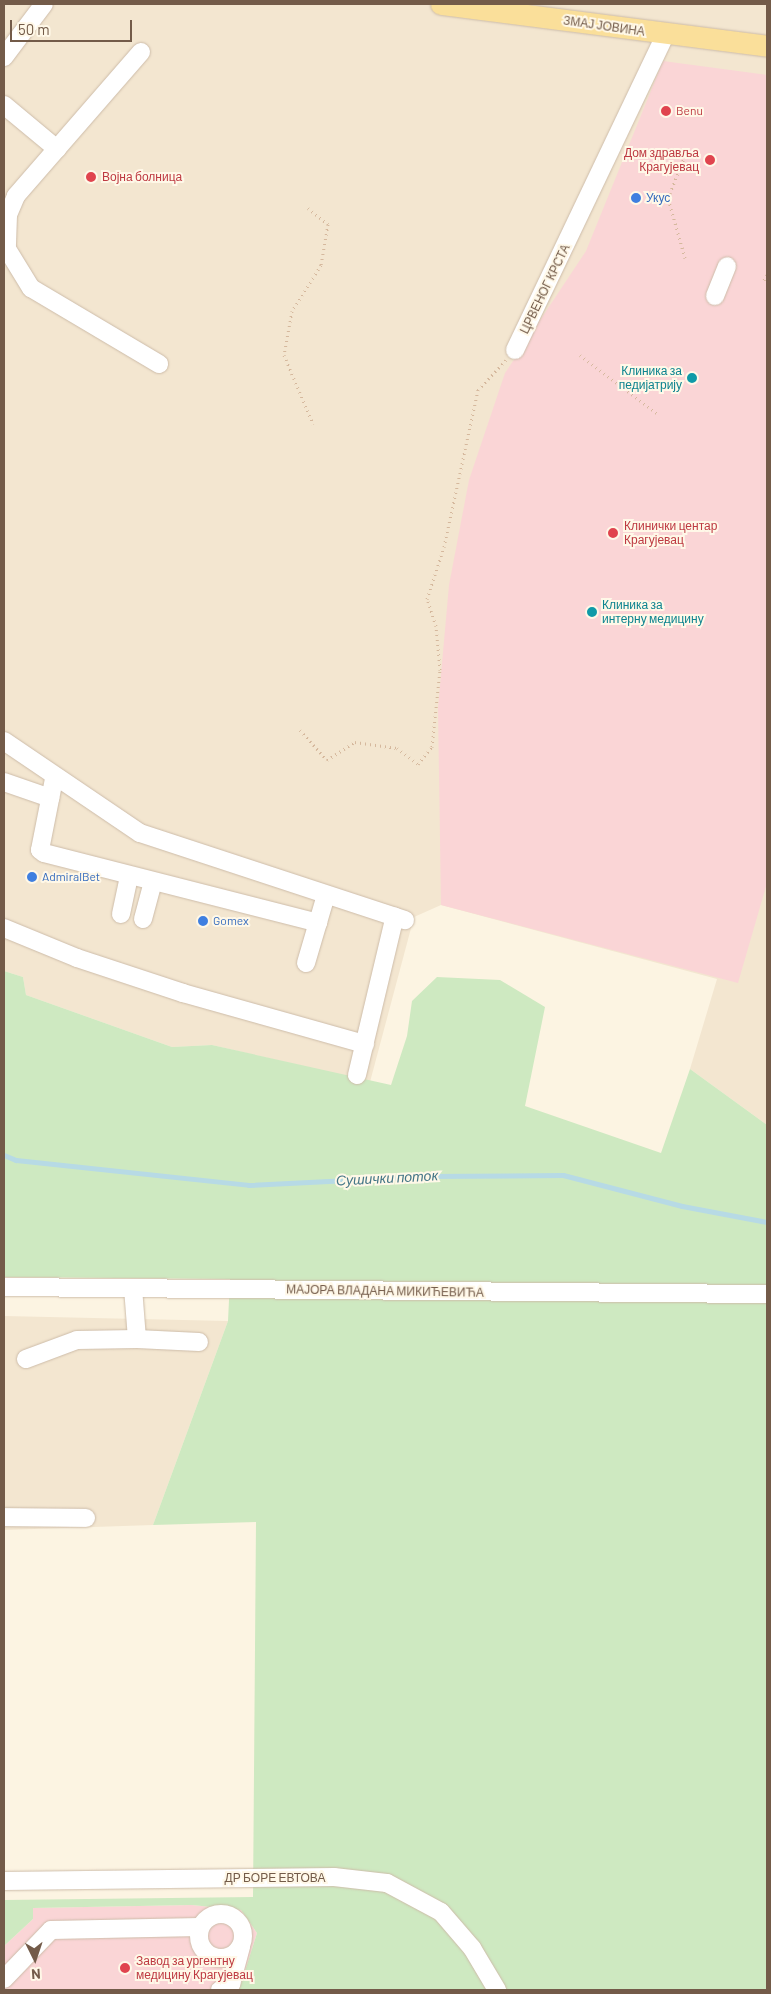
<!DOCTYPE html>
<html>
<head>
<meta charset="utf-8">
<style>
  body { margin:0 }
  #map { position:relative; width:771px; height:1994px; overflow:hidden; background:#fcf4e2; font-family:Barlow,sans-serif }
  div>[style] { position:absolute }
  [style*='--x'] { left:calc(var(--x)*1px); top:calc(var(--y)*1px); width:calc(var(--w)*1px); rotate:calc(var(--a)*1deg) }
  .residential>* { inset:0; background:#f3e6d0 }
  .medical>* { inset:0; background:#fad5d6 }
  .green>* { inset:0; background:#cee9c1 }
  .stream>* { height:5px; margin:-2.5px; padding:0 2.5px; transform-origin:2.5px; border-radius:2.5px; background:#b7dae5 }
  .path>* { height:3px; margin-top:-1.5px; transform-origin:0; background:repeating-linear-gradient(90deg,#d5b89d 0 1px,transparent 0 5px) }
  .roads { filter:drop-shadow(0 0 1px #cdbca9) drop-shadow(0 0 1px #cdbca9) }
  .minor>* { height:18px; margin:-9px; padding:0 9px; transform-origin:9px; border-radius:9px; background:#fff }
  .minor>.ring { margin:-9px; padding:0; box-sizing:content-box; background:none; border:18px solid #fff; border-radius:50% }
  .major>* { height:21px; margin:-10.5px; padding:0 10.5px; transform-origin:10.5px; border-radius:10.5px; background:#fadf9a }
  .dots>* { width:14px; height:14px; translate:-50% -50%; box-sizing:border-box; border:2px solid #fff8e8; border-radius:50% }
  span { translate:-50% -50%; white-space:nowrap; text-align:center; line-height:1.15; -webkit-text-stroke:4px #fff8e8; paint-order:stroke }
  .street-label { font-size:12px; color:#735b49 }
  .health-label { font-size:12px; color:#be3a42 }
  .left { translate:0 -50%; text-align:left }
  .right { translate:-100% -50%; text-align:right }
  .shop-label { font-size:12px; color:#366cbe }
  .culture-label { font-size:12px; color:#0d838f }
  .water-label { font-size:14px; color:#437586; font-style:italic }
  .frame { position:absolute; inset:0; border:5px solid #735b49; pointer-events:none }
  .north { position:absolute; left:10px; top:1934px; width:50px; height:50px; -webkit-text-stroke:4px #fff8e8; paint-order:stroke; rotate:176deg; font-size:14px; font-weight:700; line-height:20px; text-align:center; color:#735b49 }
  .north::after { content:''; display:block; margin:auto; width:18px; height:22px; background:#735b49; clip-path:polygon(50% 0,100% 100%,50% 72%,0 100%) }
  .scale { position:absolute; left:10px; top:20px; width:122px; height:22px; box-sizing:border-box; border:2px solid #735b49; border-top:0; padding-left:6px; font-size:15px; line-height:18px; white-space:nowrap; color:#735b49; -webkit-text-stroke:4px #fff8e8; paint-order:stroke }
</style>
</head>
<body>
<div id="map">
  <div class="residential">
    <i style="clip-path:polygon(4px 4px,767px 4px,767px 1125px,690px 1069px,717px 979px,441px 905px,414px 917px,370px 1082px,212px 1045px,172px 1047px,26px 995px,23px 977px,4px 971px)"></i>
    <i style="clip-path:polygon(4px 1316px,228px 1321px,153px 1525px,4px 1530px)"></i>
  </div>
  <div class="medical">
    <i style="clip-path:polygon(663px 61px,767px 75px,767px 883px,738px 983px,441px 905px,438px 708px,449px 585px,469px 480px,505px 373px,586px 251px)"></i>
    <i style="clip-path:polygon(192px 1905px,241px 1910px,257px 1933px,239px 1990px,4px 1990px,4px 1946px,33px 1919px,32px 1908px)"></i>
  </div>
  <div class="green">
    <i style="clip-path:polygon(4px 971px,23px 977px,26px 995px,172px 1047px,212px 1045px,391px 1085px,407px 1036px,412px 1001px,437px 977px,500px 980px,545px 1007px,525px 1106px,661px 1153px,690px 1069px,767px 1125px,767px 1990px,239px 1990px,257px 1933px,241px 1910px,192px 1905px,33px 1908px,33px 1919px,4px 1946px,4px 1900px,253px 1897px,256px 1522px,153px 1525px,228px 1321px,230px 1279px,4px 1277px)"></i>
  </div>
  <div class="stream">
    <i style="--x:4;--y:1155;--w:13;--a:23"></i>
    <i style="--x:16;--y:1160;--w:234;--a:6.1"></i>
    <i style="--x:249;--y:1185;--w:180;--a:-2.9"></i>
    <i style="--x:429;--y:1176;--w:134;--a:-0.4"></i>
    <i style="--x:563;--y:1175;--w:123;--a:14.6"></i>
    <i style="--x:682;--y:1206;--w:86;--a:10.7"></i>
  </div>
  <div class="path">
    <i style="--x:308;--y:208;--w:26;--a:39"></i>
    <i style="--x:328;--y:224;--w:42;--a:99.7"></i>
    <i style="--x:321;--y:265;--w:54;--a:122.2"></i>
    <i style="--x:292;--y:311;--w:45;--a:100.3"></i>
    <i style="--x:284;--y:355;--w:75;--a:67.2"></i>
    <i style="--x:685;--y:258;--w:62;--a:-105.8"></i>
    <i style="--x:668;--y:198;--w:54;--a:-68.2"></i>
    <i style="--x:764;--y:280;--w:6;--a:-59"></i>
    <i style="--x:580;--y:355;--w:98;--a:37.1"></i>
    <i style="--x:300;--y:730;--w:40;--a:48"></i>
    <i style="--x:327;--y:760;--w:33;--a:-33"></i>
    <i style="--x:355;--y:742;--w:42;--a:8.1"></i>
    <i style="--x:397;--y:748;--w:26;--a:37"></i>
    <i style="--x:418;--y:764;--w:22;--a:-51"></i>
    <i style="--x:432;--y:747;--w:77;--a:-84.1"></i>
    <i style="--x:440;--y:670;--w:44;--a:-95.2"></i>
    <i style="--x:436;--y:626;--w:28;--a:-108"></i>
    <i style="--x:427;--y:599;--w:55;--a:-71.9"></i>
    <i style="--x:444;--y:547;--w:161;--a:-77.8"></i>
    <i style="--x:478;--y:390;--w:41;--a:-47"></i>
  </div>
  <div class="roads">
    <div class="minor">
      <i style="--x:141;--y:52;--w:191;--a:131"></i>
      <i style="--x:16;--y:196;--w:21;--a:113"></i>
      <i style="--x:8;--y:215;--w:34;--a:92"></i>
      <i style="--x:7;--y:249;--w:46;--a:58.4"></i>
      <i style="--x:31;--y:288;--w:149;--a:30.7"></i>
      <i style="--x:4;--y:57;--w:66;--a:-53"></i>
      <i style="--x:4;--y:105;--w:69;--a:39.7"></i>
      <i style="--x:715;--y:296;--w:32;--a:-68"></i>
      <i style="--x:515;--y:350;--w:350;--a:-64.5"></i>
      <i style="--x:4;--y:741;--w:164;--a:34.1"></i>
      <i style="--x:140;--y:833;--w:279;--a:18.2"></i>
      <i style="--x:54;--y:779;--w:72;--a:101.2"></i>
      <i style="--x:40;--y:850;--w:5;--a:37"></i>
      <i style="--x:44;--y:853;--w:283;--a:14.3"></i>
      <i style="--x:4;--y:782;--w:49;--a:19.2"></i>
      <i style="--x:121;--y:914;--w:39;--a:-78"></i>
      <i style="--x:143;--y:919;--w:38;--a:-75"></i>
      <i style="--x:4;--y:928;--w:79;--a:22.3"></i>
      <i style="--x:77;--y:958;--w:112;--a:18.3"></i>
      <i style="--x:183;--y:993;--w:189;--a:15.7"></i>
      <i style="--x:306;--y:963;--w:71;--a:-73.6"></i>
      <i style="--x:357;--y:1075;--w:163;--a:-76.6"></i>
      <i style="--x:4;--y:1287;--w:763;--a:0.53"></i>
      <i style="--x:133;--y:1288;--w:51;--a:85.5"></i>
      <i style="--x:137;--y:1339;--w:62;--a:2.8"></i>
      <i style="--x:26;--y:1359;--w:54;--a:-20.4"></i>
      <i style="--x:77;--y:1340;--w:60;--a:-1"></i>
      <i style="--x:4;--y:1517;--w:82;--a:0.7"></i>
      <i style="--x:4;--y:1881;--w:330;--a:-0.7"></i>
      <i style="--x:334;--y:1877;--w:53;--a:6.5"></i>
      <i style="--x:387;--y:1883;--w:61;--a:28.2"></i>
      <i style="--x:441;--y:1912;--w:48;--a:49.3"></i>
      <i style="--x:472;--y:1948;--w:49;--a:59.2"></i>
      <i class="ring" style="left:199px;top:1914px;width:26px;height:26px"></i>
      <i style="--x:4;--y:1979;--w:68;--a:-46.2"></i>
      <i style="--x:51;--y:1930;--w:149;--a:-1.2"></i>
      <i style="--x:220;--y:1990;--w:13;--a:-29"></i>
      <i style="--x:231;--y:1984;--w:39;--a:-75"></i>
    </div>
    <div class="major">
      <i style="--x:441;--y:4;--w:329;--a:7.3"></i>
    </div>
  </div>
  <div class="dots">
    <i style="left:666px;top:111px;background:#e0444e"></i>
    <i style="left:710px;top:160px;background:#e0444e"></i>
    <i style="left:91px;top:177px;background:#e0444e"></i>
    <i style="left:636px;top:198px;background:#3f7fe0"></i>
    <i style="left:692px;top:378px;background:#0f9aa8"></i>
    <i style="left:613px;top:533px;background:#e0444e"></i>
    <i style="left:592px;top:612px;background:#0f9aa8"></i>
    <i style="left:32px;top:877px;background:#3f7fe0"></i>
    <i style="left:203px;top:921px;background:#3f7fe0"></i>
    <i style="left:125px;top:1968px;background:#e0444e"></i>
  </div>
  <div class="street-label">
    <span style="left:604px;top:26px;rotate:8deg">ЗМАЈ ЈОВИНА</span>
    <span style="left:545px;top:289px;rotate:-64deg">ЦРВЕНОГ КРСТА</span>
    <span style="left:385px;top:1291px;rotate:1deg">МАЈОРА ВЛАДАНА МИКИЋЕВИЋА</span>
    <span style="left:275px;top:1878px">ДР БОРЕ ЕВТОВА</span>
  </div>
  <div class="health-label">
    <span class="left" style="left:676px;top:111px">Benu</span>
    <span class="right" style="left:699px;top:160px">Дом здравља<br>Крагујевац</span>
    <span class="left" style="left:102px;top:177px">Војна болница</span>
    <span class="left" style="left:624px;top:533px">Клинички центар<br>Крагујевац</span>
    <span class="left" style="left:136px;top:1968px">Завод за ургентну<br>медицину Крагујевац</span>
  </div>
  <div class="shop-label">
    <span class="left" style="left:646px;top:198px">Укус</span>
    <span class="left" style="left:42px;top:877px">AdmiralBet</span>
    <span class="left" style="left:213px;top:921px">Gomex</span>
  </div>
  <div class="culture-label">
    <span class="right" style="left:682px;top:378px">Клиника за<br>педијатрију</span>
    <span class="left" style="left:602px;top:612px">Клиника за<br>интерну медицину</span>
  </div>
  <div class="water-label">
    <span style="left:387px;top:1178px;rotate:-3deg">Сушички поток</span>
  </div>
  <div class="frame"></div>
  <div class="north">N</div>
  <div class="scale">50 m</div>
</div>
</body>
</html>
